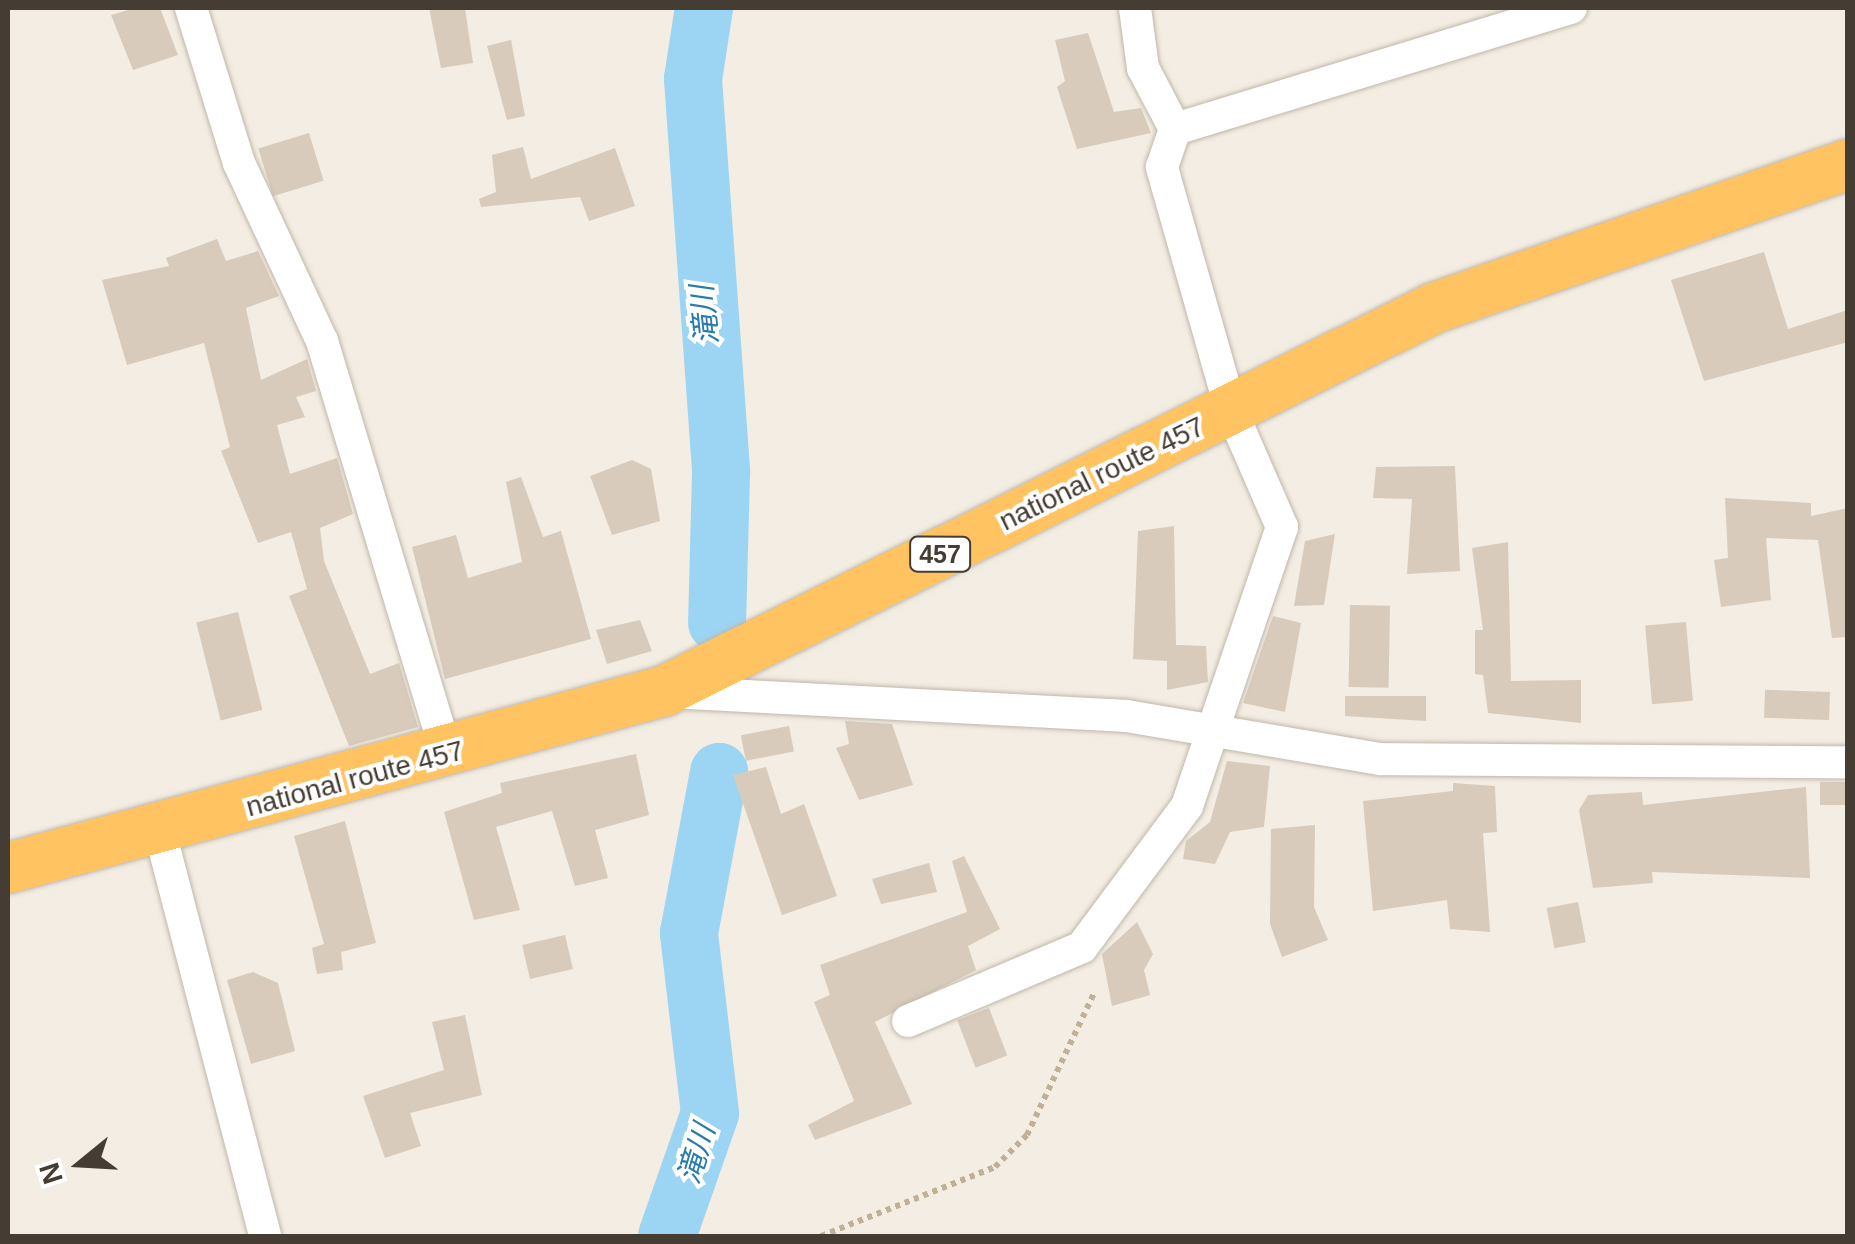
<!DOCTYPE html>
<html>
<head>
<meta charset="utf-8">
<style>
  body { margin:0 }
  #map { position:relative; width:1855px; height:1244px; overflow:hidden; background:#f3ede3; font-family:Helvetica,"Noto Sans JP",sans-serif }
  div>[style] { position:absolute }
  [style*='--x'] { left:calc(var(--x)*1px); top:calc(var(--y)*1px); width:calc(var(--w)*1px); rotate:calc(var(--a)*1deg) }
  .river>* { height:58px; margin:-29px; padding:0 29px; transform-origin:29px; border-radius:29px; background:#9cd4f3 }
  .building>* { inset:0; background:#d8cbbb; transform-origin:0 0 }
  .path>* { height:6px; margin-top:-3px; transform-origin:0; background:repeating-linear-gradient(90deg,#c1b096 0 5px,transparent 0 10px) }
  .roads { filter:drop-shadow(0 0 2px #c1b7a9) drop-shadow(0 0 2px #c1b7a9) }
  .minor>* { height:32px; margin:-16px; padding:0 16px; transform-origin:16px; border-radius:16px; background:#fff }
  .highway>* { height:50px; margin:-25px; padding:0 25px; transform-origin:25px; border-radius:25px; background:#ffc362 }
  span { translate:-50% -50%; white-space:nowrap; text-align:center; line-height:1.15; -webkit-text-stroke:8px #fff; paint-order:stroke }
  .shield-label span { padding:2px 8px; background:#fff; border:2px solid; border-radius:8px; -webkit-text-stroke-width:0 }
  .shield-label { font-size:25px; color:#453d33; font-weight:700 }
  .street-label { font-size:28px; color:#453d33 }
  .water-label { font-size:30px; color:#277bad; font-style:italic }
  .frame { position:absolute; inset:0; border:10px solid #453d33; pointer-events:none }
  .north { position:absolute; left:30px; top:1114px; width:100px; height:100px; -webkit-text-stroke:8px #fff; paint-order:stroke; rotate:252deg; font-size:28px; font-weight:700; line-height:40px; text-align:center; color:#453d33 }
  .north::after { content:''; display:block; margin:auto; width:35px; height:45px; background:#453d33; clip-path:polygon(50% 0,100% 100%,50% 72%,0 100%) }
</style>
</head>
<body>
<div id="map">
  <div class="river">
    <i style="--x:704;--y:8;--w:72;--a:98.8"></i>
    <i style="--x:693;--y:79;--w:395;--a:85.9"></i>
    <i style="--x:721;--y:473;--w:150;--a:91.5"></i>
    <i style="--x:667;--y:1236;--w:130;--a:-70.7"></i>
    <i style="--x:710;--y:1113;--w:181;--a:-96.7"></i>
    <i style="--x:689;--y:933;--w:164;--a:-79.4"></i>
  </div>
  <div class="building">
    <i style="clip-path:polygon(135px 8px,160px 8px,178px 55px,133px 70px,111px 15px)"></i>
    <i style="clip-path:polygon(429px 8px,465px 8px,473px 63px,441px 68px)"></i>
    <i style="clip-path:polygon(1088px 33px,1114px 112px,1141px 108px,1151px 133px,1077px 149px,1057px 87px,1065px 81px,1055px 40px)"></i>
    <i style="clip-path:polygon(511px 40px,525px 116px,507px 120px,487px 46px)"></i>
    <i style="left:309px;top:133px;width:50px;height:53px;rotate:73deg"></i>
    <i style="clip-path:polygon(523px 147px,531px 179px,615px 148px,635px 206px,589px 221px,580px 197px,481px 207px,479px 199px,496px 192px,492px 155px)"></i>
    <i style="clip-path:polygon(217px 239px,226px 261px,258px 251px,279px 296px,246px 308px,261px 380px,307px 359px,316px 391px,296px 397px,305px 417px,277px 425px,290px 474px,337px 458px,353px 514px,320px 528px,324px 561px,370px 674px,399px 663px,418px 727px,349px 746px,289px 596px,307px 589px,291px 532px,258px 543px,221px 451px,230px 447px,204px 343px,127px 365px,102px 280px,169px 266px,166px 258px)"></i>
    <i style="clip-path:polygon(1764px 252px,1788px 329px,1848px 310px,1848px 342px,1704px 381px,1671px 280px)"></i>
    <i style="clip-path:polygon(632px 460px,651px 469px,660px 521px,612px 535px,590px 476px)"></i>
    <i style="clip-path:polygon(1455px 466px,1460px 571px,1407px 574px,1412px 499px,1373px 498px,1376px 467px)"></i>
    <i style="clip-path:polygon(521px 477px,543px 537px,561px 531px,591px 639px,445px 679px,412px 547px,456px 535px,468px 578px,522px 562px,506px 482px)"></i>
    <i style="clip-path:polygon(1725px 498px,1811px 503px,1811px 516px,1848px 508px,1848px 637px,1832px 638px,1818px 540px,1766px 538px,1771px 600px,1721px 607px,1714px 560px,1728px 558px)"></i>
    <i style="clip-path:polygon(1174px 526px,1176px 645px,1206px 646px,1208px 682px,1167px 690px,1167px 661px,1133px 659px,1138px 531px)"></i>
    <i style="clip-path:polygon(1335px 534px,1324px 605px,1294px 606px,1305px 541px)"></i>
    <i style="clip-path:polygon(1508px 542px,1511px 681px,1581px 680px,1581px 723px,1488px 713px,1483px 675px,1475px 674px,1475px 630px,1483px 630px,1472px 548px)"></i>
    <i style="left:1350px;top:605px;width:40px;height:82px;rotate:1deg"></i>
    <i style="left:238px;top:612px;width:101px;height:43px;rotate:76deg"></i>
    <i style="clip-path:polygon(1273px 616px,1301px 623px,1285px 712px,1243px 703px)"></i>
    <i style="clip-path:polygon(640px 620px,652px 651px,607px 664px,596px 630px)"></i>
    <i style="left:1686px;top:622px;width:79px;height:41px;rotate:85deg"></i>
    <i style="left:1830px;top:692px;width:28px;height:65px;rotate:92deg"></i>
    <i style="clip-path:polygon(1345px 696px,1426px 696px,1426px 721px,1345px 716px)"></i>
    <i style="clip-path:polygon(845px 721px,892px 724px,913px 785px,859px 800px,836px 748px,849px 744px)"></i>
    <i style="left:789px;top:726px;width:26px;height:49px;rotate:79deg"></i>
    <i style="clip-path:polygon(636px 754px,649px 815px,595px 830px,608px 878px,575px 886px,552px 811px,496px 827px,520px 910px,474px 920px,444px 812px,502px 793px,500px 783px)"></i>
    <i style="clip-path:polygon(1227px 761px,1270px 766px,1264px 827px,1230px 832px,1215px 864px,1183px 859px,1186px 841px,1210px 822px)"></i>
    <i style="clip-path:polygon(766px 767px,781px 814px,804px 804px,837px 896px,782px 915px,733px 775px)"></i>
    <i style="left:1820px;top:782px;width:28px;height:23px"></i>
    <i style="clip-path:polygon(1453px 783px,1495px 786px,1497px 832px,1483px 833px,1490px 932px,1450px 929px,1447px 900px,1373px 911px,1363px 801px,1453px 791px)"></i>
    <i style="clip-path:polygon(1806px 787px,1810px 878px,1652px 872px,1653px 883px,1593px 888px,1579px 810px,1588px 795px,1642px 792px,1643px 805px)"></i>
    <i style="clip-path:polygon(345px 821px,376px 943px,341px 952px,343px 970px,317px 974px,312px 948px,324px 944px,294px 836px)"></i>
    <i style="clip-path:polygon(1315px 825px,1314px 907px,1328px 940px,1282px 957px,1270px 924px,1271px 829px)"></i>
    <i style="clip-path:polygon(964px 856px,1000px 929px,968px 946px,976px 970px,875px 1022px,912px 1104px,815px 1140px,808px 1125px,854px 1101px,814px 1002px,830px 995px,820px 965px,967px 912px,952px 861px)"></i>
    <i style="clip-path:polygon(929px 863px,937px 892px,881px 904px,872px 879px)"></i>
    <i style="left:1578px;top:902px;width:41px;height:32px;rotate:79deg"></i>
    <i style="clip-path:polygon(1137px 922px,1153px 954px,1144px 970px,1150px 995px,1112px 1006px,1102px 954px)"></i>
    <i style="left:565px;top:935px;width:35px;height:44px;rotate:77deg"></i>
    <i style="clip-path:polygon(253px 972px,278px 983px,295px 1051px,251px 1064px,227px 980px)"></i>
    <i style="left:989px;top:1008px;width:51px;height:34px;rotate:69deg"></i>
    <i style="clip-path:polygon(465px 1015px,482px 1095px,410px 1113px,421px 1146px,385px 1158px,363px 1096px,444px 1070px,432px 1022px)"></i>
  </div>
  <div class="path">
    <i style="--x:821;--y:1236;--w:187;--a:-21.6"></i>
    <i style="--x:995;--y:1167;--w:45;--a:-45"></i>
    <i style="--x:1027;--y:1135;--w:159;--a:-64.7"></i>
  </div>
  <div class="roads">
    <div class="minor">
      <i style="--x:191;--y:8;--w:162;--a:72.8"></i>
      <i style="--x:239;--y:163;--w:196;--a:65"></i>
      <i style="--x:322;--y:341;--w:432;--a:73.2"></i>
      <i style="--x:1135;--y:8;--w:61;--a:82.4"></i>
      <i style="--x:1143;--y:68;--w:69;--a:62.3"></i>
      <i style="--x:671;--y:692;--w:456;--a:3"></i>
      <i style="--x:1126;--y:716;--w:258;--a:9.6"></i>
      <i style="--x:1380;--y:759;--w:468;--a:0.4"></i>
      <i style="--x:160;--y:832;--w:417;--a:75.4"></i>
      <i style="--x:908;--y:1021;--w:189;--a:-23"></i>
      <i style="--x:1082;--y:947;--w:176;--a:-53.3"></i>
      <i style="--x:1187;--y:806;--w:295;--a:-71.2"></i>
      <i style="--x:1282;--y:527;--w:128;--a:-113.6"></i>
      <i style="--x:1231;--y:410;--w:253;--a:-105.9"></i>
      <i style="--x:1162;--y:167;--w:40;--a:-71.1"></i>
      <i style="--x:1175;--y:129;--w:414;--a:-17"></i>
    </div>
    <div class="highway">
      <i style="--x:8;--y:868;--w:679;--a:-15.1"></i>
      <i style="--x:664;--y:691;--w:860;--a:-26.45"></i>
      <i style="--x:1434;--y:308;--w:438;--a:-19.1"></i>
    </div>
  </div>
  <div class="shield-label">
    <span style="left:940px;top:554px">457</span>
  </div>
  <div class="street-label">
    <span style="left:1102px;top:474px;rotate:-26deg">national route 457</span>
    <span style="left:355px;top:779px;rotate:-15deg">national route 457</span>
  </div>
  <div class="water-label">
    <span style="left:705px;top:315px;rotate:-96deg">滝川</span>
    <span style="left:697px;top:1154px;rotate:-73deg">滝川</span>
  </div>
  <div class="frame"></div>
  <div class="north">N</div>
</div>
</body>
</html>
